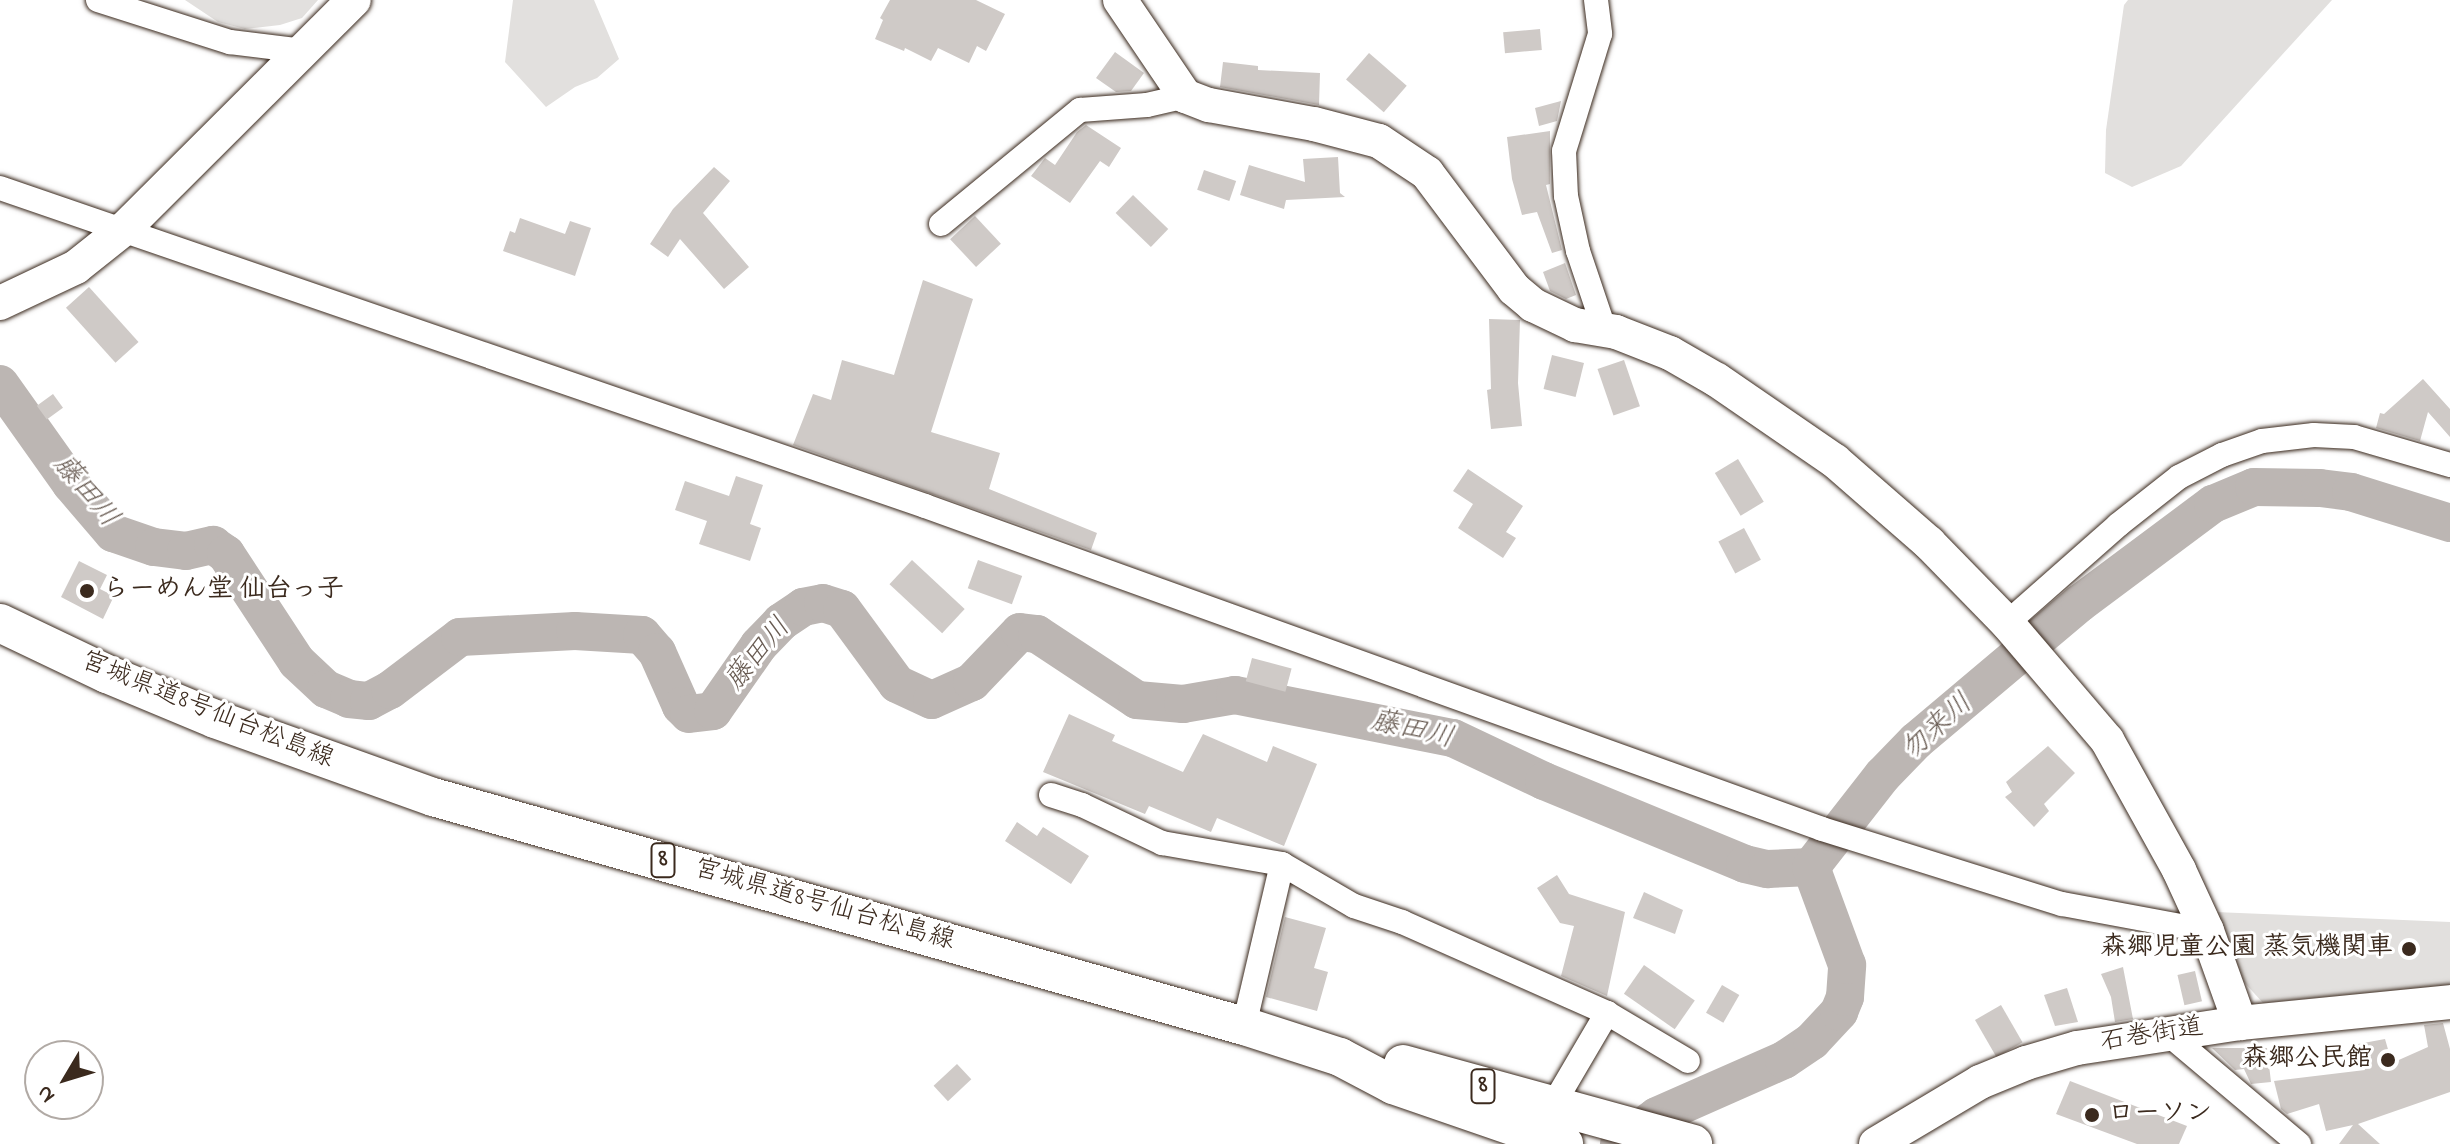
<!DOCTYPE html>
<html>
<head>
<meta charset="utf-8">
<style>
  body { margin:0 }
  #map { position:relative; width:2450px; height:1144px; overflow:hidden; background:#fff; font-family:"Indie Flower","Klee One",sans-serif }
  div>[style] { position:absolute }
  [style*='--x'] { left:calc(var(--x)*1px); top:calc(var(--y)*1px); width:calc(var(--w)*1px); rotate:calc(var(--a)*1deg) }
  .green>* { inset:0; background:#e2e0de }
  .river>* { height:38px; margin:-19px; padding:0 19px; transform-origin:19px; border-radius:19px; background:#bcb6b3 }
  .building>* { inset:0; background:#cfcac7; transform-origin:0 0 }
  .roads { filter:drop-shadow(0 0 2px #3b2a1e) drop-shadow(0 0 2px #3b2a1e) }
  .street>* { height:24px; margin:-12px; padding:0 12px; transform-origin:12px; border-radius:12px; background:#fff }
  .secondary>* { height:34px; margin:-17px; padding:0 17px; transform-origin:17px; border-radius:17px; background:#fff }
  .primary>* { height:38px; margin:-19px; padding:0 19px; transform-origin:19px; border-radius:19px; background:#fff }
  .dots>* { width:22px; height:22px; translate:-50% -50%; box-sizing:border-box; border:4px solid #fff; border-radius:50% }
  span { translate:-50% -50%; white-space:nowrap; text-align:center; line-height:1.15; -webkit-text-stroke:6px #fff; paint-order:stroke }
  .shield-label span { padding:2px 6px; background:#fff; border:2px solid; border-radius:6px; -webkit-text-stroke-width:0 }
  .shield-label { font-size:24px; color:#3b2a1e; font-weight:700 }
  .poi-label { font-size:26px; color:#3b2a1e; font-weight:700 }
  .left { translate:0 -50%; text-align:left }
  .right { translate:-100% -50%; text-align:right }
  .street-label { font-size:26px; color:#3b2a1e }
  .water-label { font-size:28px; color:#685b52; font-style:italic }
  .north { position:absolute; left:24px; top:1040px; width:80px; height:80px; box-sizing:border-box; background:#fff; border:2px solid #b1aaa5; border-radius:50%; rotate:232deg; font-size:22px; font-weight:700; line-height:32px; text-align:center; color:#3b2a1e }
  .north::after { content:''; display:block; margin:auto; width:28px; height:36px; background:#3b2a1e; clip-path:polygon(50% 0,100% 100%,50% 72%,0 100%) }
</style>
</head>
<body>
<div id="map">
  <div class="green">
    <i style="clip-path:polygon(185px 0,318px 0,302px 18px,280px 25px,245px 29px,218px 22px)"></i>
    <i style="clip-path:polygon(513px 0,594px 0,619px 59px,597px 78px,575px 87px,546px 107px,505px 62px)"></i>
    <i style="clip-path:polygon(2128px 0,2332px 0,2181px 166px,2132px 187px,2105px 173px,2106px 130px,2124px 5px)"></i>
    <i style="clip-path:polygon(2215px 912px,2450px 922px,2450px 985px,2263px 1003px,2234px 971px)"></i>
  </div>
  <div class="river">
    <i style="--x:0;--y:384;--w:123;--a:54.6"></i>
    <i style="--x:71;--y:484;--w:65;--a:49.4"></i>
    <i style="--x:113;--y:533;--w:43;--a:18.9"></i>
    <i style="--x:154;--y:547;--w:32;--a:7"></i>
    <i style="--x:186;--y:551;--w:28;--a:-13"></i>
    <i style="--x:213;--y:545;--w:16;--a:35"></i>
    <i style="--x:226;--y:554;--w:129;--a:56.7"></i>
    <i style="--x:297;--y:662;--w:40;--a:43"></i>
    <i style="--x:326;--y:689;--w:25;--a:23"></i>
    <i style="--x:349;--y:699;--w:20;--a:6"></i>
    <i style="--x:369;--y:701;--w:24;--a:-28"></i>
    <i style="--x:390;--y:690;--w:88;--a:-37.1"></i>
    <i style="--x:460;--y:637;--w:115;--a:-3"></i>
    <i style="--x:575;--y:631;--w:67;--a:3.4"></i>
    <i style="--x:642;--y:635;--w:23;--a:49"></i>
    <i style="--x:657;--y:652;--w:59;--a:66"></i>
    <i style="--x:681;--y:706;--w:11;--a:45"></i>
    <i style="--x:689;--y:714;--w:24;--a:-7"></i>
    <i style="--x:713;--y:711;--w:80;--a:-55.1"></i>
    <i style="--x:759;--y:645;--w:32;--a:-46"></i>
    <i style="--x:781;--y:622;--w:27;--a:-34"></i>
    <i style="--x:803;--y:607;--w:20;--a:-11"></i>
    <i style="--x:823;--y:603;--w:20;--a:18"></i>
    <i style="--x:842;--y:609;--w:93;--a:53.7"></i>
    <i style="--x:897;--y:684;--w:38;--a:25"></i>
    <i style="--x:932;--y:700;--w:44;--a:-24.2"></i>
    <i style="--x:972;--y:682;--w:69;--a:-46.2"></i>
    <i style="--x:1020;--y:632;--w:17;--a:7"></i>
    <i style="--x:1037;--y:634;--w:120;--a:33.4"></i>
    <i style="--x:1137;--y:700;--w:46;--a:5"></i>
    <i style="--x:1183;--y:704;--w:53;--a:-9.8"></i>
    <i style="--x:1235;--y:695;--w:222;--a:11.2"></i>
    <i style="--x:1453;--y:738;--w:101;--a:25.3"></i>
    <i style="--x:1544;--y:781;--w:217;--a:22.4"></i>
    <i style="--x:1745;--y:864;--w:23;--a:13"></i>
    <i style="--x:1767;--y:869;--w:44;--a:-2.6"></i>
    <i style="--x:1811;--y:867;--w:117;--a:-52"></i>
    <i style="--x:1883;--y:775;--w:47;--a:-45.9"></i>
    <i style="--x:1916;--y:741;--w:214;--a:-40.1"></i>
    <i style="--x:2080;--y:603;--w:166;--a:-36.7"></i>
    <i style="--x:2213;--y:504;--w:44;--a:-22.5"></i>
    <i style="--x:2254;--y:487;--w:66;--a:0.9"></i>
    <i style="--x:2320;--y:488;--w:31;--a:7"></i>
    <i style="--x:2351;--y:492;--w:104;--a:17.4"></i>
    <i style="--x:1619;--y:1144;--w:47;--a:-36.4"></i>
    <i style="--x:1657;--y:1116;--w:139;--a:-23.8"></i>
    <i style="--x:1784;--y:1060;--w:34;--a:-34"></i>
    <i style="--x:1812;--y:1041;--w:40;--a:-47"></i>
    <i style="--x:1839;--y:1012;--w:16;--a:-68"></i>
    <i style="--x:1845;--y:997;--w:32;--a:-86"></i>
    <i style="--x:1847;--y:965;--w:104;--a:-110.2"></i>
  </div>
  <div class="building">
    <i style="clip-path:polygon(890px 0,976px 0,1005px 14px,986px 51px,977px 46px,969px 63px,938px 48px,931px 61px,905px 48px,904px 51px,875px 39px,883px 20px,880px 18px)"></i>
    <i style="left:1540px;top:29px;width:21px;height:37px;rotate:85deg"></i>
    <i style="clip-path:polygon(1115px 52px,1144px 73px,1131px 91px,1116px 92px,1096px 78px)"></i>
    <i style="left:1369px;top:53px;width:50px;height:35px;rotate:41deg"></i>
    <i style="clip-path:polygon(1223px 62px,1258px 66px,1258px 70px,1320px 73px,1319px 105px,1220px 87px)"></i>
    <i style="clip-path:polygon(1561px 101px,1557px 121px,1539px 126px,1535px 108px)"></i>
    <i style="clip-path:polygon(1086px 125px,1121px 148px,1109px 167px,1100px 161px,1070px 203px,1031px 176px,1045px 158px,1055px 165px,1077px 132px)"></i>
    <i style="clip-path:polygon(1550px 131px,1550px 184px,1546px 185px,1562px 250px,1552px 253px,1537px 212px,1522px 215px,1512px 179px,1507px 137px)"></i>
    <i style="clip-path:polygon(1338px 157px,1340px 193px,1345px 197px,1286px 200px,1284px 209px,1240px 195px,1249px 165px,1305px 182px,1303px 159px)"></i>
    <i style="clip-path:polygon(714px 167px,730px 181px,703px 213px,749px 267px,724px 289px,680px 239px,668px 257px,650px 244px,673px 209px)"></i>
    <i style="left:1204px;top:170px;width:34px;height:21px;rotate:19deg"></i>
    <i style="left:1133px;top:195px;width:49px;height:25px;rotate:44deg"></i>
    <i style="left:975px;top:216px;width:38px;height:34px;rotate:47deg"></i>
    <i style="clip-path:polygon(520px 218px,565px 234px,570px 221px,591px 228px,575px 276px,503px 251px,510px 231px,515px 233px)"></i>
    <i style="clip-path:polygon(1565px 263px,1576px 295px,1566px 299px,1550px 291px,1543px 272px)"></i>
    <i style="clip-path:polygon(923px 280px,973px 299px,931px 432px,1000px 453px,989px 489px,1097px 533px,1091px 550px,793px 445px,813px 394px,831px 400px,842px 360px,894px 375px)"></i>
    <i style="left:89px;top:287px;width:74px;height:31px;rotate:48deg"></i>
    <i style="clip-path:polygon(1489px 319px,1520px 320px,1518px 383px,1522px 426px,1491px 429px,1487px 390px,1491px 389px)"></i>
    <i style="left:1552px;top:355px;width:33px;height:35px;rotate:14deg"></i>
    <i style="left:1624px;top:360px;width:49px;height:28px;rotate:71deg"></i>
    <i style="clip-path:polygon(2423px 379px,2450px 409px,2450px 437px,2428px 412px,2420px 441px,2376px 428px,2380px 413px,2384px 414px)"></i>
    <i style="left:53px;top:394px;width:17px;height:20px;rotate:54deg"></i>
    <i style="left:1738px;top:459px;width:50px;height:27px;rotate:59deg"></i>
    <i style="clip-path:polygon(1468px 469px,1523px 506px,1506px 532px,1516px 538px,1503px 558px,1458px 528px,1473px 504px,1453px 491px)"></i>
    <i style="clip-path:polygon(736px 476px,763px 485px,750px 524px,761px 528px,750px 561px,699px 544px,707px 521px,675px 510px,685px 481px,729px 496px)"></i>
    <i style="left:1744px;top:528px;width:36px;height:29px;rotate:62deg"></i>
    <i style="left:912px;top:560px;width:72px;height:33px;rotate:43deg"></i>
    <i style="left:978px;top:560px;width:47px;height:30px;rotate:20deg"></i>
    <i style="clip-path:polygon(79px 561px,107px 575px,100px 589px,114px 596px,103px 619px,61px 597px)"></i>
    <i style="left:1252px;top:658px;width:41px;height:24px;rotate:15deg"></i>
    <i style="clip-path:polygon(1069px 714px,1115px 735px,1112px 741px,1183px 772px,1203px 734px,1267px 762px,1273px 746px,1317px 764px,1284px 846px,1217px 818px,1211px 832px,1149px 806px,1145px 814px,1043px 772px)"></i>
    <i style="clip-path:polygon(2048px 746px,2075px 773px,2044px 804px,2049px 811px,2034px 827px,2005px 797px,2012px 792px,2006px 782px)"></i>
    <i style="clip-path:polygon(1017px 822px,1037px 836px,1043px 827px,1089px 856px,1071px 884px,1005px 841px)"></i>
    <i style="clip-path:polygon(1557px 875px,1569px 894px,1625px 912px,1607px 996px,1561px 976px,1574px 926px,1560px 923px,1537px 888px)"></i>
    <i style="clip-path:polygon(1644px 892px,1683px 910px,1675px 934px,1633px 918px)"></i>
    <i style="clip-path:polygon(1285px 917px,1326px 928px,1314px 968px,1328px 972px,1317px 1011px,1266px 997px)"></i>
    <i style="left:1644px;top:965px;width:62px;height:35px;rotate:35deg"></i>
    <i style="clip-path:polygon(2123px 967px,2133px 1019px,2115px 1022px,2111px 997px,2101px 974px)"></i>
    <i style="left:2195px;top:971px;width:31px;height:18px;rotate:77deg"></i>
    <i style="left:1722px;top:985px;width:20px;height:32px;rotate:30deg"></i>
    <i style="clip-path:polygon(2067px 988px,2078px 1022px,2055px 1026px,2044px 995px)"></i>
    <i style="left:2001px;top:1005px;width:43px;height:30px;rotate:60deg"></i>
    <i style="clip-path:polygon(2443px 1023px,2450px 1049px,2450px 1092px,2358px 1124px,2380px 1144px,2339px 1144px,2353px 1125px,2326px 1131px,2319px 1104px,2287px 1114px,2281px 1109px,2274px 1081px,2365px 1070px,2358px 1044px,2385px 1039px,2392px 1063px,2428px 1047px,2424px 1025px)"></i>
    <i style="clip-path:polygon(2212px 1048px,2267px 1048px,2271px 1082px,2251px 1084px,2244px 1069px,2235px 1070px)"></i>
    <i style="left:957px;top:1064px;width:21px;height:32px;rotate:47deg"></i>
    <i style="clip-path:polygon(2070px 1081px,2187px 1126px,2179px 1144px,2137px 1144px,2056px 1114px)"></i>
  </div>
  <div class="roads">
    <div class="street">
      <i style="--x:98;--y:0;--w:139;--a:17.7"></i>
      <i style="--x:230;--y:42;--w:74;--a:7"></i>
      <i style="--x:1596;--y:0;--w:34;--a:83"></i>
      <i style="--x:1600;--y:34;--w:122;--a:107.1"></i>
      <i style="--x:1564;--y:151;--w:45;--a:87.5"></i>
      <i style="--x:1566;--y:196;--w:56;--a:77.7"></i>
      <i style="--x:1578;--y:251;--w:84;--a:71.4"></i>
      <i style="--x:0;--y:188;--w:978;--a:18.97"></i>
      <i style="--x:925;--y:506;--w:953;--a:19.8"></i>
      <i style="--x:1822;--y:829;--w:251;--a:17.4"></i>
      <i style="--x:2062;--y:904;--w:147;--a:10.5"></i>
      <i style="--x:941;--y:224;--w:180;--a:-39.4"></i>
      <i style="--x:1080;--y:110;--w:67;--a:-4.3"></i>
      <i style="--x:1147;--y:105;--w:39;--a:-13"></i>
      <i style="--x:2007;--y:623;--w:148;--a:-41.4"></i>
      <i style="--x:2118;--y:525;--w:78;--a:-38.2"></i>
      <i style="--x:2179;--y:477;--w:48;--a:-27.1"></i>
      <i style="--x:2222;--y:455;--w:42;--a:-19.3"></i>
      <i style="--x:2262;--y:441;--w:52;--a:-6.6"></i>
      <i style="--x:2314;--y:435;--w:40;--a:2.9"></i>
      <i style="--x:2354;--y:437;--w:100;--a:16.3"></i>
      <i style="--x:1051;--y:795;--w:33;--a:18"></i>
      <i style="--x:1082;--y:805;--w:89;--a:25.4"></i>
      <i style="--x:1162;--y:843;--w:122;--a:9.9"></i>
      <i style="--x:1282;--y:864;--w:83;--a:30.3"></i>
      <i style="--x:1354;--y:906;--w:51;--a:18.4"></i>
      <i style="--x:1402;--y:922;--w:224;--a:23.9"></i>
      <i style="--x:1607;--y:1013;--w:94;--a:30.7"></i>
      <i style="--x:1244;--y:1026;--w:166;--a:-76.8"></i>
      <i style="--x:2166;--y:1032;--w:174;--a:40.1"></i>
      <i style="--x:1553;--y:1105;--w:107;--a:-59.6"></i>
    </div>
    <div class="secondary">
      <i style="--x:1120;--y:0;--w:116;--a:55.9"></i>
      <i style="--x:1185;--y:96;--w:26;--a:21"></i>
      <i style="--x:1209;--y:105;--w:107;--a:10.3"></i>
      <i style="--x:1314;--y:124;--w:67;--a:14.7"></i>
      <i style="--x:1379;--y:141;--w:58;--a:33.7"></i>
      <i style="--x:1427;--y:173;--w:145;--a:53.1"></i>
      <i style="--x:1514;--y:289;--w:25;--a:40"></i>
      <i style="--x:1533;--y:305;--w:47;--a:25.5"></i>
      <i style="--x:1575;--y:325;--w:42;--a:9.7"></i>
      <i style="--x:1616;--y:332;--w:58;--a:21.3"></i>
      <i style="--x:1670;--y:353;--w:54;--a:29.9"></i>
      <i style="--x:1717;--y:380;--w:143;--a:34.5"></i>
      <i style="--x:1835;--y:461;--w:125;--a:41.1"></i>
      <i style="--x:1929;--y:543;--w:112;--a:45.7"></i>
      <i style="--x:2007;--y:623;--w:154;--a:49.5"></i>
      <i style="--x:2107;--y:740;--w:149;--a:61"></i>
      <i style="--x:2179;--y:870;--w:67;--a:65.3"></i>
      <i style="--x:2207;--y:931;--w:98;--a:70.3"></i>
      <i style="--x:0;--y:303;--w:84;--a:-25.3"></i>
      <i style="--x:76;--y:267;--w:63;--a:-38.5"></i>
      <i style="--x:125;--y:228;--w:323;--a:-44.9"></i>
      <i style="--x:1876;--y:1144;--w:121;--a:-30.8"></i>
      <i style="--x:1980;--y:1082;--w:50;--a:-22.4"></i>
      <i style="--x:2026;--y:1063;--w:53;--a:-16.4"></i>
      <i style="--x:2077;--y:1048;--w:165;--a:-8.7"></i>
      <i style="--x:2240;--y:1023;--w:211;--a:-5.7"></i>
    </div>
    <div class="primary">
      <i style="--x:0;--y:623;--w:119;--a:25.5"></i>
      <i style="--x:107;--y:674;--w:117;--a:22.6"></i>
      <i style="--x:215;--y:719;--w:232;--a:19.7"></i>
      <i style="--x:433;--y:797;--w:843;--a:15.77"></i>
      <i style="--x:1244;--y:1026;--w:101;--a:17.9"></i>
      <i style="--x:1340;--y:1057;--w:60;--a:27.8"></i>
      <i style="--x:1393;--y:1085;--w:181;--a:19"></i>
      <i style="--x:1403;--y:1064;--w:301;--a:15.4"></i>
    </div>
  </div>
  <div class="dots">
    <i style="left:87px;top:591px;background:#3b2a1e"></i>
    <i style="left:2409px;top:949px;background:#3b2a1e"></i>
    <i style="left:2388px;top:1060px;background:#3b2a1e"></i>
    <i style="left:2092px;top:1115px;background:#3b2a1e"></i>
  </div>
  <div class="shield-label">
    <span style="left:663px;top:860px">8</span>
    <span style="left:1483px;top:1086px">8</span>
  </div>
  <div class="poi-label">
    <span class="left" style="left:103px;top:591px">らーめん堂 仙台っ子</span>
    <span class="right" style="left:2393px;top:949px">森郷児童公園 蒸気機関車</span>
    <span class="right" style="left:2372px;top:1060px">森郷公民館</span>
    <span class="left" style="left:2108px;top:1115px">ローソン</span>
  </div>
  <div class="street-label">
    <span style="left:207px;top:711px;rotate:22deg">宮城県道8号仙台松島線</span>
    <span style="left:824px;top:906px;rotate:16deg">宮城県道8号仙台松島線</span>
    <span style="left:2152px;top:1036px;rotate:-9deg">石巻街道</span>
  </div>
  <div class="water-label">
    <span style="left:85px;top:492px;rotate:50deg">藤田川</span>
    <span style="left:759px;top:655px;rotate:-50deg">藤田川</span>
    <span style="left:1938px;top:728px;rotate:-42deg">勿来川</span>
    <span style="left:1412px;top:731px;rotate:13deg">藤田川</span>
  </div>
  <div class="north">N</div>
</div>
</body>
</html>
